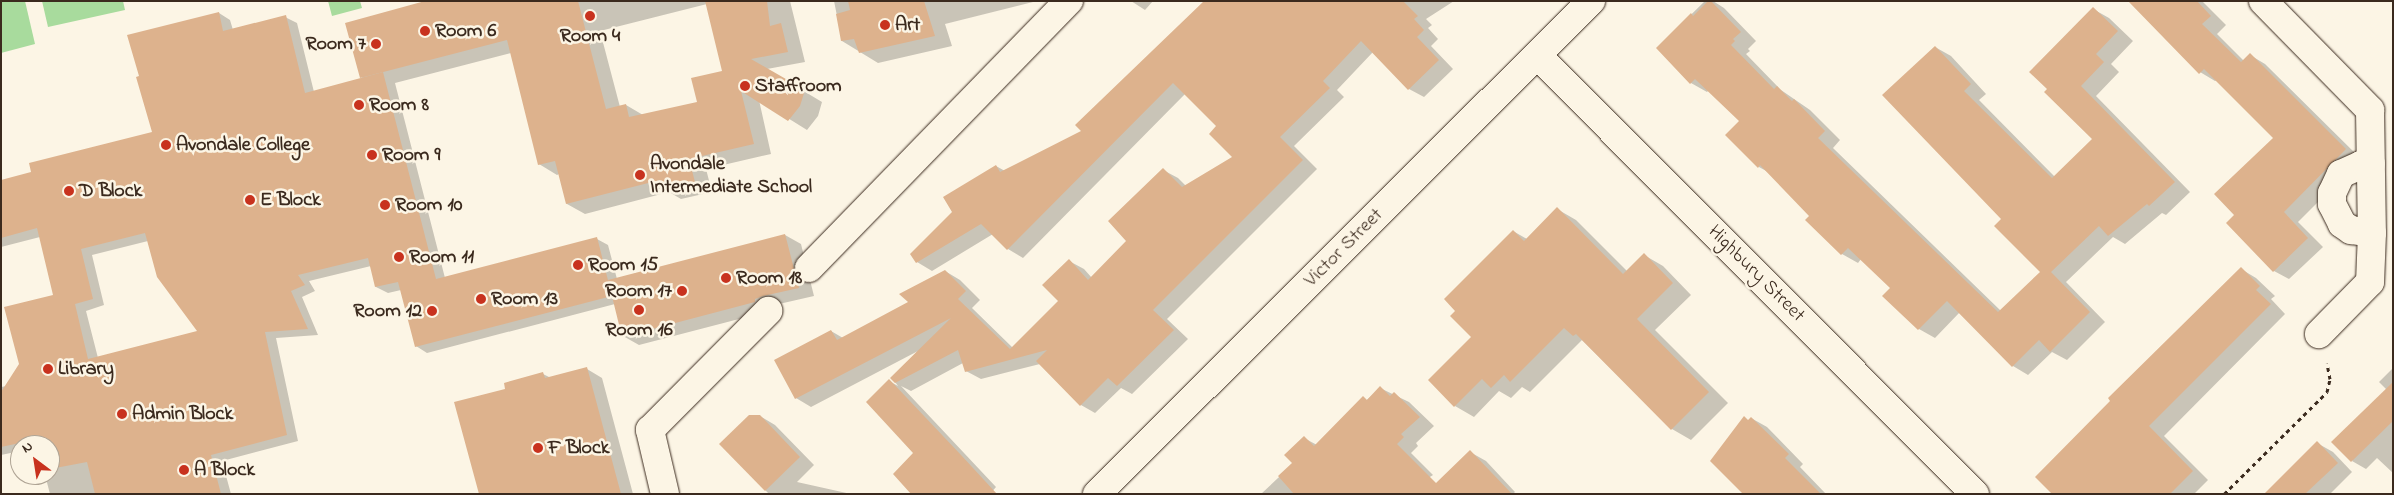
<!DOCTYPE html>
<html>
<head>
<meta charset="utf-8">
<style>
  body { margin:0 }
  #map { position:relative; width:2394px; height:495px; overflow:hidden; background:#fcf5e5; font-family:"Indie Flower",sans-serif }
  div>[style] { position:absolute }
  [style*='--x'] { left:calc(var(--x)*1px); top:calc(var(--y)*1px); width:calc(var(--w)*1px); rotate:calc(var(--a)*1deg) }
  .green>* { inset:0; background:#a8db9d }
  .shadow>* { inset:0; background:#0003 }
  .building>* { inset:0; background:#ddb28d }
  .path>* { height:3px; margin-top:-1.5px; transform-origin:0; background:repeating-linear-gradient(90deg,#3b2a1e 0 4px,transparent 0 8px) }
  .roads { filter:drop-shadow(0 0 1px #3b2a1e) drop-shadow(0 0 1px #3b2a1e) }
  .minor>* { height:28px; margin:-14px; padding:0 14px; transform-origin:14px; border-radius:14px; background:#fcf5e5 }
  .dots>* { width:14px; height:14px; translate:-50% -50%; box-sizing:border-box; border:2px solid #fcf5e5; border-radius:50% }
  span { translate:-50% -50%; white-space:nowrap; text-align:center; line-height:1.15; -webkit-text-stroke:5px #fcf5e5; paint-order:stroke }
  .poi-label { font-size:20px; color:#3b2a1e; font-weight:700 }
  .left { translate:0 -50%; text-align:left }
  .right { translate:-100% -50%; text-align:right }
  .street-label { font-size:20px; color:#3b2a1e }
  .frame { position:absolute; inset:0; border:2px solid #3b2a1e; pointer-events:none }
  .north { position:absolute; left:10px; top:435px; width:50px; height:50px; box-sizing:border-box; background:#fcf5e5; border:1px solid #afa495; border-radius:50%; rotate:329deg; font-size:14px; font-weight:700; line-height:20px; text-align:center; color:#3b2a1e }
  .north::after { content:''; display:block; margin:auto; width:18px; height:22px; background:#c8321e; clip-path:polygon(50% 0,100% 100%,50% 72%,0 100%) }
</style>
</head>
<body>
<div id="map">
  <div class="green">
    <i style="clip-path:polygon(1px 1px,25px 1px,35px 44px,1px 53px)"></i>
    <i style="clip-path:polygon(42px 1px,123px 1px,125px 10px,48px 27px)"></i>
    <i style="clip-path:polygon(328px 1px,360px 1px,362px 8px,332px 16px)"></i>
  </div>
  <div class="shadow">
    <i style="clip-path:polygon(evenodd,437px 1px,790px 1px,805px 62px,767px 69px,822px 102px,818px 116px,807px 130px,759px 100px,771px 154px,706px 169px,712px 192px,681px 199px,669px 192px,585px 214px,567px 204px,559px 174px,557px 175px,539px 164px,511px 53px,395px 83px,445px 278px,597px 239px,608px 245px,617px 279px,785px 235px,801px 244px,814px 296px,779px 304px,770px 311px,639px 345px,623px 336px,615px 304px,427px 353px,416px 346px,401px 290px,388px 293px,376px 287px,371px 266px,309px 281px,315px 291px,302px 297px,318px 335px,276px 338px,298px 441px,222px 461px,231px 494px,50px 494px,45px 475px,50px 475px,50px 445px,20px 445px,20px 451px,1px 455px,1px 387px,7px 386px,20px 365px,55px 296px,40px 237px,1px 247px,1px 181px,33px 173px,154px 133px,219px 13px,230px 20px,233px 30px,285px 17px,297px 23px,314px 92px,364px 79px,361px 77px,437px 1px,707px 4px,723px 72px,699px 103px,643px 115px,626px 105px,620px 107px,600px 31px,707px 4px,437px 1px,148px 241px,199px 332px,98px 358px,86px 311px,104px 305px,92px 255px,148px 241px)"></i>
    <i style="clip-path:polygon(834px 1px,1037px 1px,945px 24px,952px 46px,878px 63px,842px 41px)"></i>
    <i style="clip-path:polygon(1131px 1px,1153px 1px,1145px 10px)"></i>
    <i style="clip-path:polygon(1206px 1px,1454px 1px,1426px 19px,1432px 25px,1428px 28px,1438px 39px,1431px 46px,1453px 69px,1424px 97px,1409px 89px,1373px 52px,1337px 90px,1344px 97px,1294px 146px,1317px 169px,1167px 319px,1188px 339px,1132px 394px,1121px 388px,1095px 413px,1081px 405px,1040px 364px,981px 379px,966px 371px,963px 363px,911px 391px,901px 386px,996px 487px,990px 494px,915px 453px,889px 381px,898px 386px,892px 378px,918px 351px,811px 407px,796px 398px,831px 331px,843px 338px,910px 303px,945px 271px,960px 280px,980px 300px,972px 308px,1013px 348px,1060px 301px,1069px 261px,1084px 269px,1092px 278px,1128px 241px,1163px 170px,1178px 178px,1186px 186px,1234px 157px,1218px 126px,1186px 93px,1023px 258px,1008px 249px,993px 234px,932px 271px,917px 262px,954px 213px,996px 166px,1005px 171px,1083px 132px)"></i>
    <i style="clip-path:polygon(1705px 1px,1713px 1px,1724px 8px,1756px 41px,1748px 49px,1750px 51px,1746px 54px,1781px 90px,1810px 110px,1840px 140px,1833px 148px,2001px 311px,2041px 272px,2002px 219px,1935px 47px,1951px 56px,1986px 94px,1979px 100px,2055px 177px,2094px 139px,2046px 92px,2093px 9px,2109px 18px,2133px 41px,2111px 64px,2119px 72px,2096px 96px,2190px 192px,2166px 215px,2162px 213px,2125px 244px,2113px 237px,2066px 282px,2105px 322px,2067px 360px,2052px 352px,2028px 375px,2013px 366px,1960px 312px,1935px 338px,1919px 329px,1884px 296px,1891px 288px,1861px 259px,1858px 263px,1842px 254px,1807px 220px,1811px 216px,1768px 172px,1759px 167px,1741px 121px,1709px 90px,1707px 92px,1691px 83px,1657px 48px)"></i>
    <i style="clip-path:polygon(2138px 1px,2202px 1px,2226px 25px,2217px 34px,2244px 61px,2250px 55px,2265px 64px,2361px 159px,2298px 222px,2323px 247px,2289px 279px,2274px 271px,2236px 215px,2275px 138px,2217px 80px,2215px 81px,2200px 72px)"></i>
    <i style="clip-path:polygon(1557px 209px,1576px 220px,1627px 271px,1644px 255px,1663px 266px,1691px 295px,1655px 330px,1728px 403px,1691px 440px,1672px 429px,1582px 340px,1530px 392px,1522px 387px,1511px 398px,1499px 391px,1474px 417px,1455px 406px,1473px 337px,1513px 231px,1527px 239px)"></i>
    <i style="clip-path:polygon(2241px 269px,2256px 278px,2275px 296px,2271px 299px,2285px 314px,2164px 436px,2208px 480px,2194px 494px,2054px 494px)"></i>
    <i style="clip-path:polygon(2393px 368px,2393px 473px,2377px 458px,2366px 469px,2352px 461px,2387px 390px,2379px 382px)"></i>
    <i style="clip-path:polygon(587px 369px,602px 378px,633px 494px,481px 494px,506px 390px,543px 374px,551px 378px)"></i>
    <i style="clip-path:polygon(1380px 388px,1409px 402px,1434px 426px,1416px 443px,1418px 446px,1411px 453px,1433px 475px,1406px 492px,1261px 494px,1294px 463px,1304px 438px,1317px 445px)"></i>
    <i style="clip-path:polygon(760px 416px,775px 425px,814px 465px,797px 482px,851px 494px,769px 494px,721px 444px)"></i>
    <i style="clip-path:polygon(1751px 418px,1767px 427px,1803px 464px,1800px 467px,1826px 494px,1745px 494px,1749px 421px)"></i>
    <i style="clip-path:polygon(2317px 443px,2333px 452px,2352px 472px,2330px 494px,2278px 494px)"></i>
    <i style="clip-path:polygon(1470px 452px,1486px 461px,1515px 492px,1513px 494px,1427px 494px)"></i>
  </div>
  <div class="building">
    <i style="clip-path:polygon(425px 1px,578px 1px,606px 109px,626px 104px,629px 117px,697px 102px,691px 78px,722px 71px,705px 1px,767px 1px,770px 26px,781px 23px,788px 52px,751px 59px,805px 90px,800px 106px,788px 121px,741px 91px,754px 144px,689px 159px,695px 182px,662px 190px,660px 180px,566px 204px,555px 161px,538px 165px,507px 40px,360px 78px,345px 23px)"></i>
    <i style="clip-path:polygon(848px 1px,924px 1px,935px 36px,859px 53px,854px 39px,841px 41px,836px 14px,850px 10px)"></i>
    <i style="clip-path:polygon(1204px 1px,1403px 1px,1418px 16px,1414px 19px,1424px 30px,1417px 37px,1439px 60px,1408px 90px,1361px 41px,1323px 81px,1330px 88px,1280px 137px,1303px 160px,1153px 310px,1174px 330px,1117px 386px,1108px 378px,1080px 406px,1036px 361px,1047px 350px,965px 372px,958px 350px,895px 383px,890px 378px,951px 318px,795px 399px,774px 360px,831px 330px,837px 340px,908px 302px,899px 294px,945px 270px,966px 291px,958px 299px,1010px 349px,1058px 301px,1042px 285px,1069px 259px,1088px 280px,1126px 241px,1108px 221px,1163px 168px,1182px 187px,1232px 157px,1209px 134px,1216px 126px,1173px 83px,1007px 250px,981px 224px,916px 263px,910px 254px,952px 212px,943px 197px,996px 165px,1000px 172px,1081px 131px,1075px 125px)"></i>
    <i style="clip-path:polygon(1708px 1px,1711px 1px,1741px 32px,1733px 39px,1735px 41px,1731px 45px,1774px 89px,1777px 86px,1792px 101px,1794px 99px,1825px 131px,1818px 138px,1998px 312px,2040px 272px,1994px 226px,2001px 219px,1882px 95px,1935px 46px,1971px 84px,1964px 91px,2052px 178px,2092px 139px,2044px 92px,2047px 89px,2029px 72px,2093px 7px,2118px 31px,2096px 54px,2104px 62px,2081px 86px,2175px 182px,2149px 206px,2147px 204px,2108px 236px,2099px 226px,2051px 272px,2090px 312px,2050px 352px,2039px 340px,2012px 367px,1947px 301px,1918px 330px,1882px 296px,1890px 288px,1848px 248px,1841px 255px,1805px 220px,1809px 216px,1760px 165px,1758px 168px,1725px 135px,1739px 121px,1695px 79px,1690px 84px,1656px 48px,1691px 13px,1693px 16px)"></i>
    <i style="clip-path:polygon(2128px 1px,2197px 1px,2211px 16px,2202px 24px,2241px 62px,2250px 53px,2346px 149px,2284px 212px,2308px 238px,2273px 272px,2226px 223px,2234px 215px,2214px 194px,2273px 138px,2204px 69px,2199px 74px)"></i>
    <i style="clip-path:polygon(evenodd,219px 12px,223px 31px,286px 15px,305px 93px,383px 72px,436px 279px,597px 237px,612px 296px,415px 347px,398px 282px,375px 287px,368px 258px,298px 275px,305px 285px,291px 291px,308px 329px,265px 332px,287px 435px,211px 455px,221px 494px,95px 494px,87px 462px,50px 469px,50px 445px,35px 445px,34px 440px,1px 447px,1px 392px,19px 364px,4px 307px,53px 295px,37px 228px,1px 238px,1px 180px,31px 172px,29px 163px,152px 132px,136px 77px,139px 76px,127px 35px,219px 12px,145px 233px,157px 277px,197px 331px,88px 359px,75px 304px,93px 299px,81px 249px,145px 233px)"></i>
    <i style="clip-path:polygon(1557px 207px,1623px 274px,1644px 253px,1673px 283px,1637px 319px,1709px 392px,1671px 430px,1576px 334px,1573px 336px,1564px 328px,1510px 382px,1504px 375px,1491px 388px,1482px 379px,1454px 407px,1428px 380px,1471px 337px,1450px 316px,1455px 311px,1444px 299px,1513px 230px,1524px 241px)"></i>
    <i style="clip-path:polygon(785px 234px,799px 288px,763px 296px,755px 299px,755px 302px,622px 337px,608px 280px)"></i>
    <i style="clip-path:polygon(2241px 267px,2260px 286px,2256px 290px,2271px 304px,2149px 426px,2193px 471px,2170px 494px,2052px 494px,2035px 477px,2110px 401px,2108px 398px)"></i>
    <i style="clip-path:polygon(587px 367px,621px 494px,479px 494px,454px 402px,505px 389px,504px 383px,543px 372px,545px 378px)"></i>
    <i style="clip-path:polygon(889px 379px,961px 455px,997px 494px,911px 494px,893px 474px,913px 453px,866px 402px)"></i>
    <i style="clip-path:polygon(2393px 382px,2393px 421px,2351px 462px,2331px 442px)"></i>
    <i style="clip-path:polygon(1380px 386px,1390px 396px,1394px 392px,1420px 417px,1401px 434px,1404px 437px,1397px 444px,1436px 483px,1470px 450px,1512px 494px,1294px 494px,1278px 476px,1292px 463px,1284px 455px,1304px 436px,1314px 446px,1363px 396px,1367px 400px)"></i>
    <i style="clip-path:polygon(749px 415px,760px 415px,800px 457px,765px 491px,719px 444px)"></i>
    <i style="clip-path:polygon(1744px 416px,1748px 420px,1751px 417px,1789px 454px,1785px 458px,1821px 494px,1743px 494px,1710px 461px)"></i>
    <i style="clip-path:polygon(2317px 441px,2338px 463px,2305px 494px,2264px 494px)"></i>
  </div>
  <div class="path">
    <i style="--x:2224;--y:494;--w:145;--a:-44.7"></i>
    <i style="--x:2327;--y:392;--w:13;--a:-77"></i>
    <i style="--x:2330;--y:379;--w:16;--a:-101"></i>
  </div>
  <div class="roads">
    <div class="minor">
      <i style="--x:2263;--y:1;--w:153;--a:45.5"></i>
      <i style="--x:2370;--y:110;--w:123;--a:89.1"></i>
      <i style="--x:2372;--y:233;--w:49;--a:92.3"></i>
      <i style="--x:2370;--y:282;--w:73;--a:134.4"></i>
      <i style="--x:1537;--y:55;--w:620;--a:45.07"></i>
      <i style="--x:2371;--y:164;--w:10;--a:174"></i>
      <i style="--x:2361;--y:165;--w:22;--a:156"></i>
      <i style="--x:2341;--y:174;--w:21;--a:115"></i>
      <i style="--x:2332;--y:193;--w:11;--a:90"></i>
      <i style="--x:2332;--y:204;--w:22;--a:63"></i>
      <i style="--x:2342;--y:224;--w:11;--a:34"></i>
      <i style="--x:2351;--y:230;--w:21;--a:8"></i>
      <i style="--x:809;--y:268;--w:373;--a:-45.8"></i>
      <i style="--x:665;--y:494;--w:66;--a:-103.2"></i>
      <i style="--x:650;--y:430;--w:168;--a:-45.2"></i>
      <i style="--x:1097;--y:494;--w:698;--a:-44.94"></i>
    </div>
  </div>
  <div class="dots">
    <i style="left:590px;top:16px;background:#c8321e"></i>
    <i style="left:885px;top:25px;background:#c8321e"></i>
    <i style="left:425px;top:31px;background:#c8321e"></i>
    <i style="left:376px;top:44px;background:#c8321e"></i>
    <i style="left:745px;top:86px;background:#c8321e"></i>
    <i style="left:359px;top:105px;background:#c8321e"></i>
    <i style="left:166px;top:145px;background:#c8321e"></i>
    <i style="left:372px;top:155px;background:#c8321e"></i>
    <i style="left:640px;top:175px;background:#c8321e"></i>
    <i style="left:69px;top:191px;background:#c8321e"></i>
    <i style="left:250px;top:200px;background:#c8321e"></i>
    <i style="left:385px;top:205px;background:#c8321e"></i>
    <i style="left:399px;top:257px;background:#c8321e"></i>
    <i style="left:578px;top:265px;background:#c8321e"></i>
    <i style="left:726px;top:278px;background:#c8321e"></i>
    <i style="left:682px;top:291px;background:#c8321e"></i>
    <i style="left:481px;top:299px;background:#c8321e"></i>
    <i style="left:639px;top:310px;background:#c8321e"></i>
    <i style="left:432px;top:311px;background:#c8321e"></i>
    <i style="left:48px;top:369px;background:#c8321e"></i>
    <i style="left:122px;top:414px;background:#c8321e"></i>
    <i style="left:538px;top:448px;background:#c8321e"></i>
    <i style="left:184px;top:470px;background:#c8321e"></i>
  </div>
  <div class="poi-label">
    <span class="left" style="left:895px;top:25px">Art</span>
    <span class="left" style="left:435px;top:31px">Room 6</span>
    <span style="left:590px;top:36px">Room 4</span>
    <span class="right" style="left:366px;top:44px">Room 7</span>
    <span class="left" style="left:755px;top:86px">Staffroom</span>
    <span class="left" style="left:369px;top:105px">Room 8</span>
    <span class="left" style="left:176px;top:145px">Avondale College</span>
    <span class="left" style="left:382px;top:155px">Room 9</span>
    <span class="left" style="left:650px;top:176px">Avondale<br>Intermediate School</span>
    <span class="left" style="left:79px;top:191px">D Block</span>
    <span class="left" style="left:260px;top:200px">E Block</span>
    <span class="left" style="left:395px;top:205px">Room 10</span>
    <span class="left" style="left:409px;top:257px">Room 11</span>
    <span class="left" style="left:588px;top:265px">Room 15</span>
    <span class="left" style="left:736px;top:278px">Room 18</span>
    <span class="right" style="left:672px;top:291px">Room 17</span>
    <span class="left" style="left:491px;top:299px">Room 13</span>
    <span class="right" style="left:422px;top:311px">Room 12</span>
    <span style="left:639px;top:330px">Room 16</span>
    <span class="left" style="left:58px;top:369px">Library</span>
    <span class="left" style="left:132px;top:414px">Admin Block</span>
    <span class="left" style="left:548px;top:448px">F Block</span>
    <span class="left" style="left:194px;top:470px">A Block</span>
  </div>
  <div class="street-label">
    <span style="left:1344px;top:248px;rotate:-45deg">Victor Street</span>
    <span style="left:1756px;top:274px;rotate:45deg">Highbury Street</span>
  </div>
  <div class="frame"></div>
  <div class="north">N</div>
</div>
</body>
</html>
